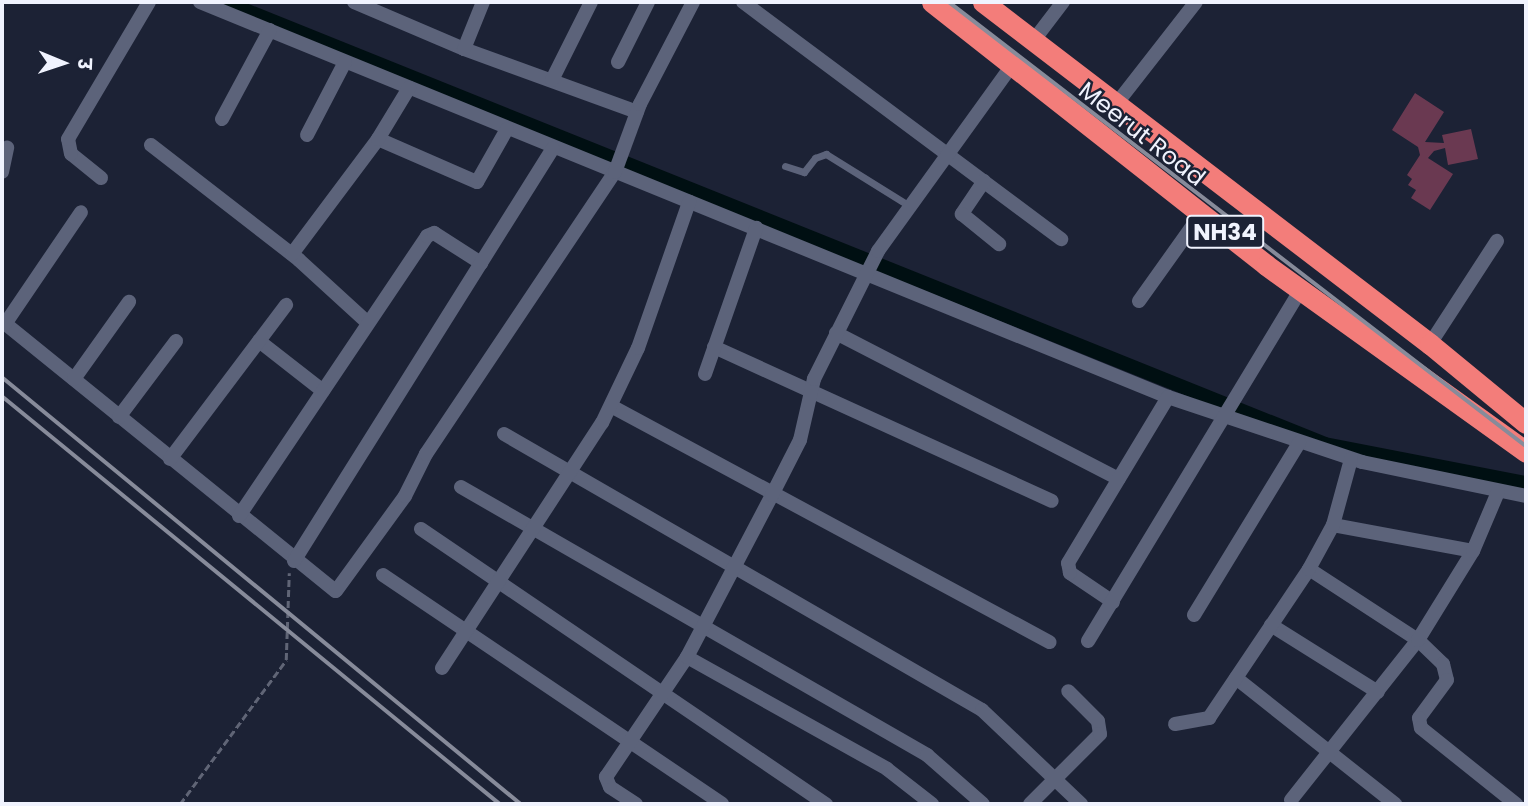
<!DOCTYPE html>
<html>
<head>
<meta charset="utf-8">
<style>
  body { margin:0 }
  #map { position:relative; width:1528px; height:806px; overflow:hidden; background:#1c2235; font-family:Poppins,"Noto Sans Devanagari",sans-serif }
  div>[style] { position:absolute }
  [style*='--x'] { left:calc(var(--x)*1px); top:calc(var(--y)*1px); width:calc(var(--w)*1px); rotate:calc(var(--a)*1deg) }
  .canal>* { height:14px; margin:-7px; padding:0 7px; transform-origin:7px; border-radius:7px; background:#000f12 }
  .building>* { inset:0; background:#6a3951 }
  .path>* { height:2.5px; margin-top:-1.25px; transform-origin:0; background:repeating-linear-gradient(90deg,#606576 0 7px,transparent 0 10.5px) }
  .lane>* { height:7px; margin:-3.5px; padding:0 3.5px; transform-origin:3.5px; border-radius:3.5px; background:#5c637a }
  .street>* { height:14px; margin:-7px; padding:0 7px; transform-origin:7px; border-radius:7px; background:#5c637a }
  .highway>* { height:21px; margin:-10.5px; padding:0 10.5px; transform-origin:10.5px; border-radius:10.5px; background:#f37d7a }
  .rail>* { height:3.5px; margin:-1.75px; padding:0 1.75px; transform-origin:1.75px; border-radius:1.75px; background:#878b9a }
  span { translate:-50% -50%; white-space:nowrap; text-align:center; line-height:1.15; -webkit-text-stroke:5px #1c2235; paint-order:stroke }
  .shield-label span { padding:2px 5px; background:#1c2235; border:2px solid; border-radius:5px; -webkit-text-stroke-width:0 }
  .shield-label { font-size:23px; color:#f0f3fe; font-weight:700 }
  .street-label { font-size:24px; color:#f0f3fe }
  .frame { position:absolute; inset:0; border:4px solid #f0f3fe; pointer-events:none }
  .north { position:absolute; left:28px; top:28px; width:70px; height:70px; -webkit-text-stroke:5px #1c2235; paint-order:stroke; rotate:92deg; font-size:19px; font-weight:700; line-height:28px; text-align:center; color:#f0f3fe }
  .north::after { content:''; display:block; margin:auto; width:24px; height:32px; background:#f0f3fe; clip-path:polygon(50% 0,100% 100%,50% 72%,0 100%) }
</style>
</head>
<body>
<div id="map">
  <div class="canal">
    <i style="--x:225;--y:2;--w:1185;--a:21.89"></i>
    <i style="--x:1325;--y:444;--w:205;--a:11"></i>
  </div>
  <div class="building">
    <i style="clip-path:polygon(1415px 93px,1444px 112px,1425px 142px,1444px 143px,1442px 135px,1471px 129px,1478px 159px,1448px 165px,1445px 148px,1434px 151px,1428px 158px,1453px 174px,1430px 210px,1411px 198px,1416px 190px,1408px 185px,1412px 179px,1407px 175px,1420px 155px,1418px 147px,1392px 130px)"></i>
  </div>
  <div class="path">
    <i style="--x:180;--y:804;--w:179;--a:-53.6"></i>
    <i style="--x:286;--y:660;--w:87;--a:-88"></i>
  </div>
  <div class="lane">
    <i style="--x:785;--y:166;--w:20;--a:18"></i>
    <i style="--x:804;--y:172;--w:18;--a:-52"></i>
    <i style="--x:815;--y:158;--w:12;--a:-20"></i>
    <i style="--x:826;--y:154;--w:97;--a:31.9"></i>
  </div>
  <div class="street">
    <i style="--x:200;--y:2;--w:1045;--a:22.2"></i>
    <i style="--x:1168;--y:397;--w:205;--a:18.5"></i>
    <i style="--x:1362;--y:462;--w:167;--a:11.7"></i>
    <i style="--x:354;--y:2;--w:120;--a:23.1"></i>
    <i style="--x:464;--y:49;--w:184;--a:20"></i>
    <i style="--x:743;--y:2;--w:397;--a:36.7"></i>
    <i style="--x:1034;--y:40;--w:48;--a:-52.7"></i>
    <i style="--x:464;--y:49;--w:51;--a:-68"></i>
    <i style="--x:618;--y:62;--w:67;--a:-63.4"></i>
    <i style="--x:552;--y:80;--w:87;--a:-63.4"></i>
    <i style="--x:1117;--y:103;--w:128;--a:-52"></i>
    <i style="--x:222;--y:119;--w:101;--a:-61.7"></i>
    <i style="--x:307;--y:135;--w:82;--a:-62.5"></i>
    <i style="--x:378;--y:139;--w:108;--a:23.5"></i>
    <i style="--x:477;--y:182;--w:61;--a:-60.5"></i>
    <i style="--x:151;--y:145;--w:187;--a:37.8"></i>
    <i style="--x:299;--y:260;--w:93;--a:42.4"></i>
    <i style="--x:2;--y:172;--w:25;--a:-78"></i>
    <i style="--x:101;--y:178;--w:38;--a:-141"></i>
    <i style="--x:71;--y:154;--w:15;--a:-101"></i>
    <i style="--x:68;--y:139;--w:159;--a:-59.4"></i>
    <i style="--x:984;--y:181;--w:40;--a:124"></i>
    <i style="--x:962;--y:214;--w:48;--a:39"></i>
    <i style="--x:292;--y:254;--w:144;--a:-53.2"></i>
    <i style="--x:378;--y:139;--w:60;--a:-58.7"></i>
    <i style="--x:1139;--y:301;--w:107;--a:-54.5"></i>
    <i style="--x:2;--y:321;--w:429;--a:39"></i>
    <i style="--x:336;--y:591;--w:117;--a:-54"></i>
    <i style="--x:405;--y:496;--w:47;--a:-63.4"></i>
    <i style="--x:426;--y:454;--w:339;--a:-56.2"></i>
    <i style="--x:615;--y:172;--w:72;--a:-69.8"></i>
    <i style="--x:640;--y:104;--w:115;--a:-62.5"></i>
    <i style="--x:5;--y:324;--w:135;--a:-55.8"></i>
    <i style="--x:836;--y:333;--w:318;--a:27.3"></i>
    <i style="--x:259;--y:341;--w:81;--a:38"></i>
    <i style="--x:1430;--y:344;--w:123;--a:-57"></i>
    <i style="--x:714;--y:347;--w:371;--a:24.5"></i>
    <i style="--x:705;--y:374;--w:155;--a:-70.7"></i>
    <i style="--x:74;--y:379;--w:95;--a:-54.5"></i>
    <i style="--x:611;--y:406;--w:498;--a:28.3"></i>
    <i style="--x:119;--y:417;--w:95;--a:-53.1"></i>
    <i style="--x:504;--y:434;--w:552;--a:30"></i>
    <i style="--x:982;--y:710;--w:137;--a:43.5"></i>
    <i style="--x:170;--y:459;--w:193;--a:-53"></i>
    <i style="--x:461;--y:487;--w:538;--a:29.9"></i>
    <i style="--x:927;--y:755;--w:74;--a:41.2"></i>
    <i style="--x:239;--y:516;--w:337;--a:-56.1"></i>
    <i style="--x:427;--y:236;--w:8;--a:-23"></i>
    <i style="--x:434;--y:233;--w:56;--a:32.6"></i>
    <i style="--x:1333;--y:525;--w:142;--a:10.5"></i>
    <i style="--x:421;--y:529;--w:490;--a:34.2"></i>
    <i style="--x:294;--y:561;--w:487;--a:-57.9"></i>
    <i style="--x:1309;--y:569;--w:130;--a:33.1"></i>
    <i style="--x:1418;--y:640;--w:35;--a:44"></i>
    <i style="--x:1443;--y:664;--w:16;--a:76"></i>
    <i style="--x:1447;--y:680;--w:47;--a:126.4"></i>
    <i style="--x:1419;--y:718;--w:10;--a:79"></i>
    <i style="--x:1421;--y:728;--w:122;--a:38.7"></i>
    <i style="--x:383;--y:575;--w:409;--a:34"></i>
    <i style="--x:1113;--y:602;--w:52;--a:-146"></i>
    <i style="--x:1070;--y:573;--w:10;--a:-101"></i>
    <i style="--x:1068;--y:563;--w:194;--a:-58.9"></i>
    <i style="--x:1194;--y:615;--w:202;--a:-58.6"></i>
    <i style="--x:1271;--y:625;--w:126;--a:32.1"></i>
    <i style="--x:1088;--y:641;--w:409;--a:-58.8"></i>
    <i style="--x:687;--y:657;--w:229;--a:29.2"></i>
    <i style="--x:887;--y:769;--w:57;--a:37.9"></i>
    <i style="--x:442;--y:668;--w:293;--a:-56.9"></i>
    <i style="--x:602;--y:423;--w:83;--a:-64.4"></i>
    <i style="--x:638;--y:348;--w:155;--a:-70.7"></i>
    <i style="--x:1236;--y:678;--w:203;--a:38.4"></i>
    <i style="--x:1175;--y:724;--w:35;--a:-10"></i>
    <i style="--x:1209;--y:718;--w:179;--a:-56.1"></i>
    <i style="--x:1309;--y:569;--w:50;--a:-61.4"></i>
    <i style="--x:1333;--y:525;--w:68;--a:-74.7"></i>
    <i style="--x:1291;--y:800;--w:204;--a:-51.6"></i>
    <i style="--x:1418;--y:640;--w:105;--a:-58.3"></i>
    <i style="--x:1473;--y:551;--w:64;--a:-67"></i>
    <i style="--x:636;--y:804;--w:31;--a:-147"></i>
    <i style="--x:610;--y:787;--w:11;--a:-112"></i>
    <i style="--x:606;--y:777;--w:145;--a:-56"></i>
    <i style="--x:687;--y:657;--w:183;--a:-62.3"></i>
    <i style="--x:772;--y:495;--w:62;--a:-63"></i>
    <i style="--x:800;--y:440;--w:63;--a:-77.1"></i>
    <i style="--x:814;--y:379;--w:143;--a:-63.4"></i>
    <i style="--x:878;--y:251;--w:229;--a:-54.2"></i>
    <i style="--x:1030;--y:804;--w:99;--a:-45"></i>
    <i style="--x:1100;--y:734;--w:13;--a:-99"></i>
    <i style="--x:1098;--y:721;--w:42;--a:-135"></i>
  </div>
  <div class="highway">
    <i style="--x:932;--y:2;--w:425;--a:38.2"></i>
    <i style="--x:1266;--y:265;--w:320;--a:35.7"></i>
    <i style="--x:983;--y:2;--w:563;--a:37.42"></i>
    <i style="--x:1430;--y:344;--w:124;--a:39.5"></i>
  </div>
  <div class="rail">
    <i style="--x:949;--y:2;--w:728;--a:37.58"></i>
    <i style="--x:2;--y:377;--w:672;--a:39.45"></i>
    <i style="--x:2;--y:396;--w:644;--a:39.33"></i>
  </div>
  <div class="shield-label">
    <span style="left:1225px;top:232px">NH34</span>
  </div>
  <div class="street-label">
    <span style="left:1142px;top:134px;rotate:38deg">Meerut Road</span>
  </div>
  <div class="frame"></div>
  <div class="north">उ</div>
</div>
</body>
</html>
